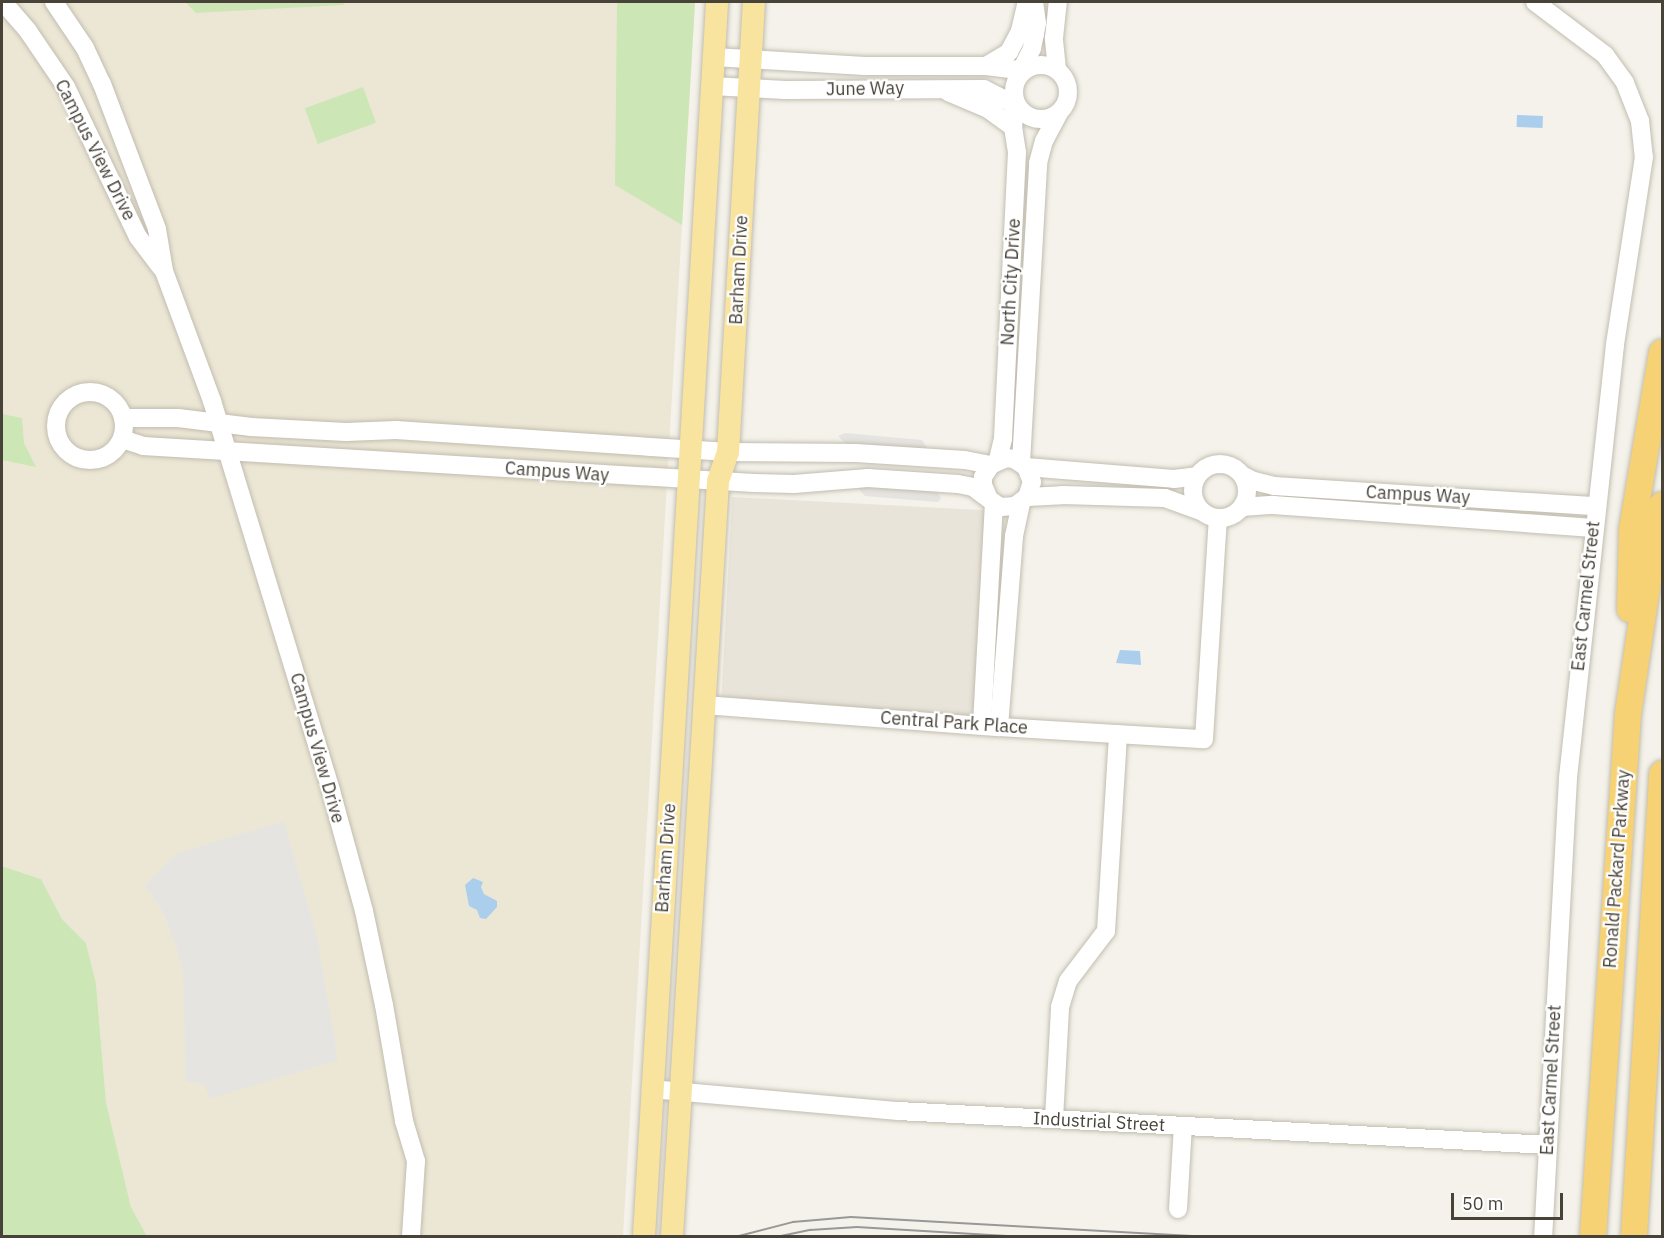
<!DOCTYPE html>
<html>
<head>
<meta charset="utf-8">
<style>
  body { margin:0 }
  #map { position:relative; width:1664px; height:1238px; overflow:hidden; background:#f4f2ea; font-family:"IBM Plex Sans",sans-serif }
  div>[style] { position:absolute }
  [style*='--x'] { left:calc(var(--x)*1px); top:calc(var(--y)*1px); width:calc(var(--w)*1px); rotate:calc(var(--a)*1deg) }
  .residential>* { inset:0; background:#e8e4d9; transform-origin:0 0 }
  .education>* { inset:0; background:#ece7d5 }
  .green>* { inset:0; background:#cde6b6; transform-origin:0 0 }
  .parking>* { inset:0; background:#e6e4e1 }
  .water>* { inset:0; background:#abceed; transform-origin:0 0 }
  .roads { filter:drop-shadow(0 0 2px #c2bdb0) drop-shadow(0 0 2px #c2bdb0) }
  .minor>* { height:18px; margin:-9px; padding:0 9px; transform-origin:9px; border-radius:9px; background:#fff }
  .minor>.ring { margin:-9px; padding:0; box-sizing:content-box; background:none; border:18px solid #fff; border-radius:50% }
  .major>* { height:22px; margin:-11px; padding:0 11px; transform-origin:11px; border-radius:11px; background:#f9e49f }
  .highway>* { height:26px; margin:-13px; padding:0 13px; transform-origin:13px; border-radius:13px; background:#f6d274 }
  .tram>* { height:1.5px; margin:-0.75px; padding:0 0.75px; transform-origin:0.75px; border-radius:0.75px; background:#989898 }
  span { translate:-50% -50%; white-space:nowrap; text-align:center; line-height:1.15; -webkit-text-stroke:4.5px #fff; paint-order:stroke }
  .street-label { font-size:18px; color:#484339 }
  .frame { position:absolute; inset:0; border:3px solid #484339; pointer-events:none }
  .scale { position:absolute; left:1451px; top:1193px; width:112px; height:27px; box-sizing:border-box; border:3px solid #484339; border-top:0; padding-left:8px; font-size:18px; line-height:21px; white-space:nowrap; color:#484339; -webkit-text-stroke:4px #fff; paint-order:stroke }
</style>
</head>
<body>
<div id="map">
  <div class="residential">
    <i style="left:732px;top:497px;width:258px;height:209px;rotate:3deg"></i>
  </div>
  <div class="education">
    <i style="clip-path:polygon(2px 2px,695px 2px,623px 1236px,147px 1236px,131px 1207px,106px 1102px,96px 983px,86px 943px,62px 919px,41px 879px,2px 866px)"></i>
  </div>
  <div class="green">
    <i style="clip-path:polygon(185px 2px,343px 2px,344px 5px,196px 13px)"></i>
    <i style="clip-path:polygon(617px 2px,695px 2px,682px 225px,615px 185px)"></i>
    <i style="left:363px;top:87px;width:38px;height:62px;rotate:70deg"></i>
    <i style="clip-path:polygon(2px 414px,22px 418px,24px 443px,36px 467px,2px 460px)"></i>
    <i style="clip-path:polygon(2px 866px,41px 879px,62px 919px,86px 943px,96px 983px,106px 1102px,131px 1207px,147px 1236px,2px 1236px)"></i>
  </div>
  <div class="parking">
    <i style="clip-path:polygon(845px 433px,922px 440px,930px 453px,848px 446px,838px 436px)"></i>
    <i style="clip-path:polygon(853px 483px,934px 487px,941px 498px,938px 502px,865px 496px)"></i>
    <i style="clip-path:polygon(284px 821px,317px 937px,338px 1060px,210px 1099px,204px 1084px,186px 1082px,183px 974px,176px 945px,163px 912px,145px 885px,178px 853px)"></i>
  </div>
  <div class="water">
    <i style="left:1517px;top:115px;width:26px;height:12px;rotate:2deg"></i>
    <i style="clip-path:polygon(1120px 650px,1140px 651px,1141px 665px,1116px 663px)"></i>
    <i style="clip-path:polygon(473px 878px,483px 882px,481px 887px,484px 894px,497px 901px,497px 907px,486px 919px,480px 918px,477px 910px,469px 906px,465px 885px)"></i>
  </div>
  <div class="roads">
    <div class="minor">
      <i style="--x:3;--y:2;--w:38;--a:49"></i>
      <i style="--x:28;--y:31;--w:68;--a:55.8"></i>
      <i style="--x:66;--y:87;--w:166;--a:64.4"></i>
      <i style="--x:138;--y:237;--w:38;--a:53"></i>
      <i style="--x:54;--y:2;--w:55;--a:56"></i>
      <i style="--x:85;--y:48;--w:40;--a:65"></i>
      <i style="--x:102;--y:84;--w:155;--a:69.2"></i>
      <i style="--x:157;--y:229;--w:43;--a:80.5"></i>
      <i style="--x:164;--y:271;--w:139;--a:69.7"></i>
      <i style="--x:212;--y:401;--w:408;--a:73"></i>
      <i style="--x:331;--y:791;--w:124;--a:74.6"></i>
      <i style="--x:364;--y:911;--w:96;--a:78"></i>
      <i style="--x:384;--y:1005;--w:118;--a:80.2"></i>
      <i style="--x:404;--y:1121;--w:42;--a:73.3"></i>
      <i style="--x:416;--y:1161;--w:75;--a:93.8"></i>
      <i style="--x:1535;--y:2;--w:88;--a:37.1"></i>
      <i style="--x:1605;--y:55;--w:34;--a:54"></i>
      <i style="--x:1625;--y:83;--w:41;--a:68.5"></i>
      <i style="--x:1640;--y:121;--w:36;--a:84"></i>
      <i style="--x:1644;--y:157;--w:190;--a:98.8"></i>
      <i style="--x:1615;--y:345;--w:436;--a:96.2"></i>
      <i style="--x:1568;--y:778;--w:459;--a:93.1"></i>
      <i style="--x:714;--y:57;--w:151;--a:3.4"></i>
      <i style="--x:865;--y:66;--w:121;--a:0"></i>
      <i style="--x:986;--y:66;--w:35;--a:7"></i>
      <i style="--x:1021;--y:70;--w:25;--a:-63"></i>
      <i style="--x:1032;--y:48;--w:14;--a:-78"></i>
      <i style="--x:1035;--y:34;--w:11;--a:-80"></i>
      <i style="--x:1037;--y:23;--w:21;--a:-98"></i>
      <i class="ring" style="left:1014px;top:65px;width:36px;height:36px"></i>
      <i style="--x:986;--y:66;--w:27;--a:-31"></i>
      <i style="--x:1009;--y:52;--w:24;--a:-62"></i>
      <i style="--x:1020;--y:31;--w:26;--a:-77"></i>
      <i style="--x:1026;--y:6;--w:7;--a:-34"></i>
      <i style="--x:1057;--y:69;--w:31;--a:-96"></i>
      <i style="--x:1054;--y:38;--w:36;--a:-84"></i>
      <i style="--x:712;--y:86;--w:73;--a:3.1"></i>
      <i style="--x:785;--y:90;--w:199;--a:-0.3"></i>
      <i style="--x:984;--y:89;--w:34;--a:27"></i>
      <i style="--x:1014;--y:104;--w:23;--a:92"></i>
      <i style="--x:1013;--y:127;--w:25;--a:81"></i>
      <i style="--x:1017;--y:152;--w:287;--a:92.8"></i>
      <i style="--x:1003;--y:439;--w:21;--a:104"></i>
      <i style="--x:948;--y:92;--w:43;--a:23"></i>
      <i style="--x:988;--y:109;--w:31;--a:36"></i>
      <i class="ring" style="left:56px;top:392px;width:50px;height:50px"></i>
      <i style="--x:123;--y:418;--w:55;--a:0"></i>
      <i style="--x:178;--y:418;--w:74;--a:7"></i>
      <i style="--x:251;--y:427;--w:95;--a:3"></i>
      <i style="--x:346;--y:432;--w:50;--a:-2.3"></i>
      <i style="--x:396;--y:430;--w:333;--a:3.8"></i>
      <i style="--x:728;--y:452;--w:128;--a:0.4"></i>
      <i style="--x:856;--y:453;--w:109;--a:3.7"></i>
      <i style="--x:965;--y:460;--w:26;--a:11"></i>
      <i style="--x:122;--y:439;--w:22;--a:18"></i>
      <i style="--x:143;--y:446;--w:612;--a:3.47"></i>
      <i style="--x:754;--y:483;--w:40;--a:1.4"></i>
      <i style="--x:794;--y:484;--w:74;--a:-4.6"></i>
      <i style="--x:868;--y:478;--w:90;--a:3.8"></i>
      <i style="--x:958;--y:484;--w:15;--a:11"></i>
      <i style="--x:973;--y:487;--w:26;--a:37"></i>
      <i style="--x:994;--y:503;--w:8;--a:30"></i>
      <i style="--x:1001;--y:507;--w:14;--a:-4"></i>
      <i style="--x:1015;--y:506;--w:15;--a:-37"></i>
      <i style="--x:1027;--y:497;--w:16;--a:-72"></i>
      <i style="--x:1032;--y:482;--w:16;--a:-112"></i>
      <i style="--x:1026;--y:467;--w:14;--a:-146"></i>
      <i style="--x:1014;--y:459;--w:8;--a:-173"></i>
      <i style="--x:1006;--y:458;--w:17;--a:155"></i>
      <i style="--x:991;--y:465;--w:14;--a:124"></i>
      <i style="--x:983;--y:477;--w:8;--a:90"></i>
      <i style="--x:983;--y:485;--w:15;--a:67"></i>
      <i style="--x:1021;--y:462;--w:299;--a:-86.7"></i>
      <i style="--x:1038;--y:163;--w:23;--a:-75"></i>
      <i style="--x:1044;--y:141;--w:32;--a:-62"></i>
      <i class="ring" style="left:1193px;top:464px;width:36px;height:36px"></i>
      <i style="--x:1026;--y:467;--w:148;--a:4.6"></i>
      <i style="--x:1174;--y:479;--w:23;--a:-7"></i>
      <i style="--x:1242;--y:475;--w:13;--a:27"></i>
      <i style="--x:1254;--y:481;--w:21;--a:14"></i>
      <i style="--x:1274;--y:486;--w:323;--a:3.6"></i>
      <i style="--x:1027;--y:497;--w:35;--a:-3"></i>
      <i style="--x:1062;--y:495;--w:103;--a:1.7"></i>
      <i style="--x:1165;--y:498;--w:38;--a:20"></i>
      <i style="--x:1242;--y:507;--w:31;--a:-4"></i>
      <i style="--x:1273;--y:505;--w:321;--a:4.1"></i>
      <i style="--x:704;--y:705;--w:296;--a:4.3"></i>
      <i style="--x:999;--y:727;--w:205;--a:3.4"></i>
      <i style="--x:1204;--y:739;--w:221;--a:-86.4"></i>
      <i style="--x:982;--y:724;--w:221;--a:-86.9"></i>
      <i style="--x:999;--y:727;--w:192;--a:-85.5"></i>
      <i style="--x:1014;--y:536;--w:35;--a:-78"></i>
      <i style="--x:651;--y:1089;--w:248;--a:5.1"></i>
      <i style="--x:898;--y:1111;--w:651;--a:2.99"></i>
      <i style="--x:1054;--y:1119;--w:112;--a:-86.9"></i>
      <i style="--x:1060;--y:1007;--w:27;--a:-73"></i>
      <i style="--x:1068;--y:981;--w:63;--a:-52.8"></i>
      <i style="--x:1106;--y:931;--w:197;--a:-86.5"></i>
      <i style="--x:1178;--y:1209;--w:83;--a:-86.6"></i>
    </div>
    <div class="major">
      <i style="--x:644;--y:1236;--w:1236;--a:-86.61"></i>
      <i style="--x:672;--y:1236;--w:756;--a:-86.51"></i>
      <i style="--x:718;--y:481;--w:31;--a:-71"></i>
      <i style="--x:728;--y:452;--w:451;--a:-86.7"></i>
    </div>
    <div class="highway">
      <i style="--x:1630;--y:609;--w:79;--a:-88.5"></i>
      <i style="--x:1632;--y:530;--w:180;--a:-80.4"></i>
      <i style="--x:1593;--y:1236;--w:523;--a:-86.16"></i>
      <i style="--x:1628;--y:714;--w:150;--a:-81.5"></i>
      <i style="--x:1650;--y:566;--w:62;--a:-78.9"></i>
      <i style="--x:1634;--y:1236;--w:463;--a:-86.5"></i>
    </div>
  </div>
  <div class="tram">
    <i style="--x:739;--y:1236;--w:56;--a:-14.5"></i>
    <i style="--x:793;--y:1222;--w:58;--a:-4.9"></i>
    <i style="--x:851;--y:1217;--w:346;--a:3.2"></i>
    <i style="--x:781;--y:1236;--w:30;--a:-12"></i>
    <i style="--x:810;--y:1230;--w:47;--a:-3.7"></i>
    <i style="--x:857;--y:1227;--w:150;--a:3.4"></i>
  </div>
  <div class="street-label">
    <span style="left:865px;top:89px;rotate:-1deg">June Way</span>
    <span style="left:95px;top:150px;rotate:63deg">Campus View Drive</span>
    <span style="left:739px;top:270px;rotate:-87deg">Barham Drive</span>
    <span style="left:1011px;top:282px;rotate:-87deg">North City Drive</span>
    <span style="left:557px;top:472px;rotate:4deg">Campus Way</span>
    <span style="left:1418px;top:495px;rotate:3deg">Campus Way</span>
    <span style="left:1586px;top:596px;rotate:-84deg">East Carmel Street</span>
    <span style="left:954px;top:723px;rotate:4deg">Central Park Place</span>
    <span style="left:317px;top:748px;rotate:74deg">Campus View Drive</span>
    <span style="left:666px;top:858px;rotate:-86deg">Barham Drive</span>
    <span style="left:1617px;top:869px;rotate:-86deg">Ronald Packard Parkway</span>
    <span style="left:1551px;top:1080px;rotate:-87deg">East Carmel Street</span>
    <span style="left:1099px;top:1122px;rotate:3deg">Industrial Street</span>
  </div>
  <div class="frame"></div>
  <div class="scale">50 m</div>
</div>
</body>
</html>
